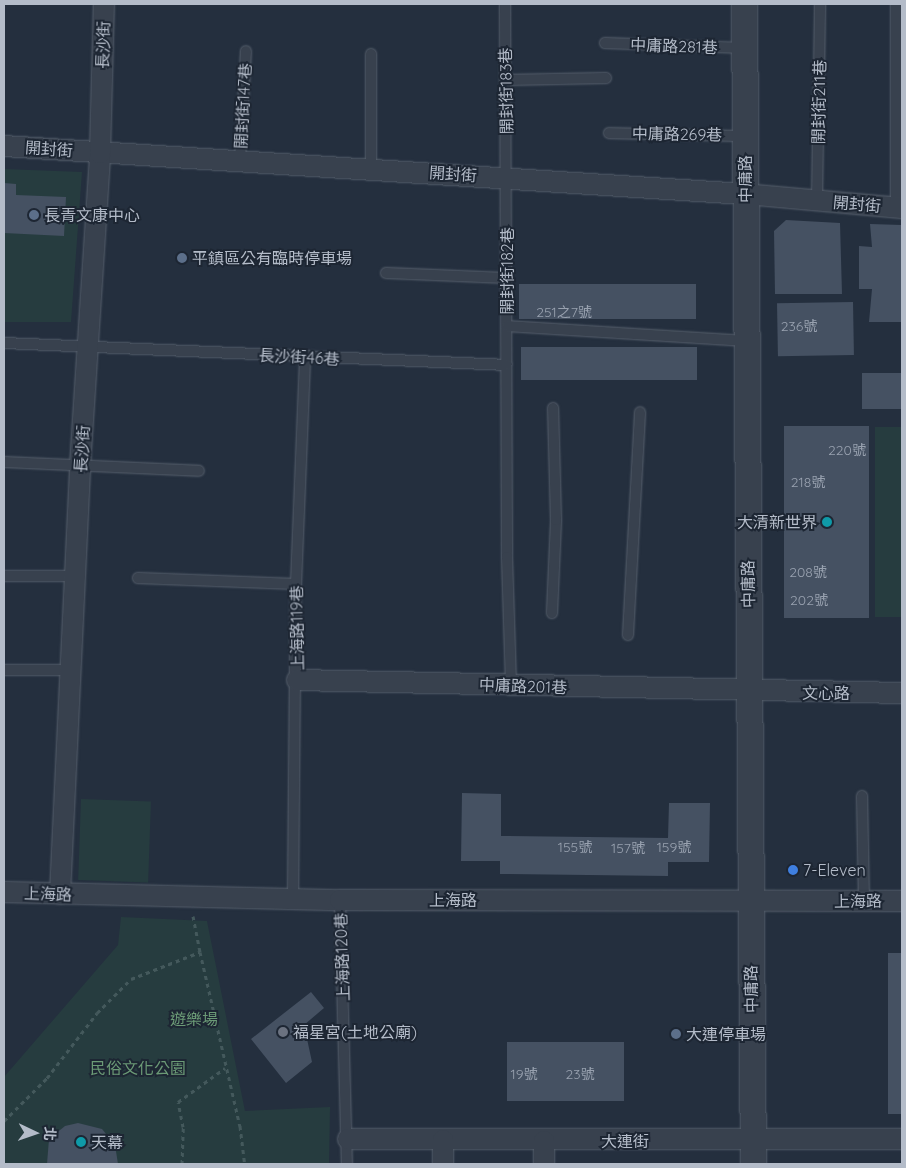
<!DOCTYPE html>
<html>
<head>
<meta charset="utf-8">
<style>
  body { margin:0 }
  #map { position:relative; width:906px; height:1168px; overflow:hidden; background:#242f3e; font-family:Quicksand,"Noto Sans TC",sans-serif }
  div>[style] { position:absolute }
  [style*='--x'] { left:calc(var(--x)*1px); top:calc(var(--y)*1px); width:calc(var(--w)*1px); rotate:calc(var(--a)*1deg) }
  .green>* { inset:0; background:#263c3f; transform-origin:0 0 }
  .building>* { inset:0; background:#455162; transform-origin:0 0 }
  .path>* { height:3px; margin-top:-1.5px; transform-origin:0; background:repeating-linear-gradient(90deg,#44595c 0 4px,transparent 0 8px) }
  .roads { filter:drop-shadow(0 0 1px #565f6c) drop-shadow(0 0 1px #565f6c) }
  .service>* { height:10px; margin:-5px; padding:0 5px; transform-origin:5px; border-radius:5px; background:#38414e }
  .minor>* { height:20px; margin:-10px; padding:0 10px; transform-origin:10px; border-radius:10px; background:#38414e }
  .tertiary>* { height:25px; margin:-12.5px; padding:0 12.5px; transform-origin:12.5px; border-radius:12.5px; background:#38414e }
  .dots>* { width:14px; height:14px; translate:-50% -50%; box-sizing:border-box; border:2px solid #1d2633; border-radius:50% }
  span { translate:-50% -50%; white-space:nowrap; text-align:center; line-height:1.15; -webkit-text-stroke:4px #1d2633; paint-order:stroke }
  .number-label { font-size:14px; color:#98a1af }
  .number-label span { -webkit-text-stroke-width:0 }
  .street-label { font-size:16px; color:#b4bcc9 }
  .poi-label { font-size:16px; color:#b4bcc9 }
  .left { translate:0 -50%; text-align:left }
  .right { translate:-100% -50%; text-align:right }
  .park-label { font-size:16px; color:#6b9a76 }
  .frame { position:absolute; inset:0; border:5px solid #b4bcc9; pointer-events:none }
  .north { position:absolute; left:10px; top:1108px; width:50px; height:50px; -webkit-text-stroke:4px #1d2633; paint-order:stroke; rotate:93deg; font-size:14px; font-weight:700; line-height:20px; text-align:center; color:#b4bcc9 }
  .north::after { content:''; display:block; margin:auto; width:18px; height:22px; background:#b4bcc9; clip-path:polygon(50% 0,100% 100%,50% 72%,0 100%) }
</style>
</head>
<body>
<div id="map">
  <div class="green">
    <i style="clip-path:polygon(4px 169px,82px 172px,71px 322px,4px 322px)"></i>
    <i style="left:875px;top:427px;width:27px;height:190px"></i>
    <i style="left:81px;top:799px;width:70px;height:81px;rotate:2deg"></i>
    <i style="clip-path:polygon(121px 917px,207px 921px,245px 1111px,330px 1107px,329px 1164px,4px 1164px,4px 1077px,118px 945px)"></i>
  </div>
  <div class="building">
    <i style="clip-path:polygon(4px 183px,16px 184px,16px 195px,66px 197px,64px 236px,4px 233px)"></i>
    <i style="clip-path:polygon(786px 220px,840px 223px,842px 294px,775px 294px,774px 231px)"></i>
    <i style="clip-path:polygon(870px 224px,902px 225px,902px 322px,869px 322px,872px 289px,859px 289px,859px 246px,872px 247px)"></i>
    <i style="left:696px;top:284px;width:35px;height:177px;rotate:90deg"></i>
    <i style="left:853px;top:302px;width:53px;height:76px;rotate:89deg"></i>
    <i style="left:697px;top:347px;width:33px;height:176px;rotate:90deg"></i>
    <i style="left:862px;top:373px;width:40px;height:36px"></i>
    <i style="left:869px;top:426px;width:192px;height:85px;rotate:90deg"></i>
    <i style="clip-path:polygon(462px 793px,501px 794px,501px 836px,668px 838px,669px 803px,710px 803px,709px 862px,668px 862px,668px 876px,500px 874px,500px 861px,461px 861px)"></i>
    <i style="left:888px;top:953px;width:14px;height:161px"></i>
    <i style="clip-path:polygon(311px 992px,324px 1008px,304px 1025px,312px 1062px,286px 1083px,251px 1039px)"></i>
    <i style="left:507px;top:1042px;width:117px;height:59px"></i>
    <i style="clip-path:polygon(78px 1123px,102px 1129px,115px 1145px,118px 1164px,47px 1164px,49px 1139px,65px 1126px)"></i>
  </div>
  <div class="path">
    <i style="--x:193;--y:916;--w:37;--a:79"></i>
    <i style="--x:4;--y:1121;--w:61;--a:-45"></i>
    <i style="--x:47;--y:1078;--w:82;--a:-52.4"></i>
    <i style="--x:97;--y:1013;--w:48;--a:-45"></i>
    <i style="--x:131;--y:979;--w:74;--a:-21.4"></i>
    <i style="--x:200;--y:952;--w:179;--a:77.1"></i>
    <i style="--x:240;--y:1126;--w:38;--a:83"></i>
    <i style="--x:182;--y:1164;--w:37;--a:-88"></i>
    <i style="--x:183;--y:1127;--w:25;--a:-101"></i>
    <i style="--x:178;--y:1102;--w:58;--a:-35.9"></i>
  </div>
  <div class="roads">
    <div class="service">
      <i style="--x:505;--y:4;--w:553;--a:89.79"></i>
      <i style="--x:507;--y:557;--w:128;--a:88.2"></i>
      <i style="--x:896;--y:4;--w:203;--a:90"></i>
      <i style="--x:605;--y:43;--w:139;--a:2.1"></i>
      <i style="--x:371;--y:54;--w:115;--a:90"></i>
      <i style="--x:506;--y:80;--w:100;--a:-1.1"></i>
      <i style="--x:609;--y:133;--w:135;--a:1.3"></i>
      <i style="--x:240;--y:161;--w:110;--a:-86.9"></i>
      <i style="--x:817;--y:200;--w:196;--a:-89.1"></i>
      <i style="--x:386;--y:273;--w:121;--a:2.4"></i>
      <i style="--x:507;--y:326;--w:239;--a:3.6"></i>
      <i style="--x:4;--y:343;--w:503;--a:2.5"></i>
      <i style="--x:4;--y:462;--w:195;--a:2.6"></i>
      <i style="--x:4;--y:576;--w:73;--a:0"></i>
      <i style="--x:138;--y:578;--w:158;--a:2.2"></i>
      <i style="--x:552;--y:613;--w:93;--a:-87.5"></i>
      <i style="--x:556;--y:520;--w:112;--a:-91.5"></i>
      <i style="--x:628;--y:635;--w:223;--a:-86.9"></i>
      <i style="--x:4;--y:670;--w:68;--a:0"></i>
      <i style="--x:862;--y:796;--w:105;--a:88.9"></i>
      <i style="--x:293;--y:899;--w:315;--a:-89.5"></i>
      <i style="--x:296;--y:584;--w:226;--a:-87.7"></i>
      <i style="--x:340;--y:900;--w:264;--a:88.5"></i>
    </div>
    <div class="minor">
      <i style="--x:4;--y:146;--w:743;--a:3.71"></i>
      <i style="--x:745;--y:194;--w:158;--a:5.1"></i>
      <i style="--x:297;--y:680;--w:605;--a:1.23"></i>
      <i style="--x:4;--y:892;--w:336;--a:1.4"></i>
      <i style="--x:340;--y:900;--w:562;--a:0.1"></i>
      <i style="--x:60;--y:894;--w:428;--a:-87.3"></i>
      <i style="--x:80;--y:466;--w:314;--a:-86.3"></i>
      <i style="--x:100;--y:153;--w:149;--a:-88.5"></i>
      <i style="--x:348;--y:1139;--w:554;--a:0"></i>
      <i style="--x:443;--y:1140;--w:24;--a:90"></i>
      <i style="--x:544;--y:1141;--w:23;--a:90"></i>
    </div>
    <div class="tertiary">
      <i style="--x:744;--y:4;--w:1160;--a:89.56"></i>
    </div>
  </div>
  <div class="dots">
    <i style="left:34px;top:215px;background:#5c6f8a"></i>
    <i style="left:182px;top:258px;background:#5c6f8a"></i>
    <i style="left:827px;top:522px;background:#0f9aa8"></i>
    <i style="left:793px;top:870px;background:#3f7fe0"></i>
    <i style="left:283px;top:1032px;background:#6b7280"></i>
    <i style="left:676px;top:1034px;background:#5c6f8a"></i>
    <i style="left:81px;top:1142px;background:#0f9aa8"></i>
  </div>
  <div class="number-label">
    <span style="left:564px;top:312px">251之7號</span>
    <span style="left:799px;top:326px">236號</span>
    <span style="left:847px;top:450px">220號</span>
    <span style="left:808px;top:482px">218號</span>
    <span style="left:808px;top:572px">208號</span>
    <span style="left:809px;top:600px">202號</span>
    <span style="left:575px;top:847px">155號</span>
    <span style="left:674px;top:847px">159號</span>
    <span style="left:628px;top:848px">157號</span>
    <span style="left:524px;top:1074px">19號</span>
    <span style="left:580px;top:1074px">23號</span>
  </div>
  <div class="street-label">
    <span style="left:103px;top:45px;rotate:-88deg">長沙街</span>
    <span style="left:674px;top:46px;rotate:2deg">中庸路281巷</span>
    <span style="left:506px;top:91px;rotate:-91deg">開封街183巷</span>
    <span style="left:819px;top:102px;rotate:-89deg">開封街211巷</span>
    <span style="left:243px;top:106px;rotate:-87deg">開封街147巷</span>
    <span style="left:677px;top:134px;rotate:1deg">中庸路269巷</span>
    <span style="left:49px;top:149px;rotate:4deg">開封街</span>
    <span style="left:453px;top:174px;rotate:4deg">開封街</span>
    <span style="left:745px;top:179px;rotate:-90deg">中庸路</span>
    <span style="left:857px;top:204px;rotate:5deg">開封街</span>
    <span style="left:507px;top:271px;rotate:-90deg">開封街182巷</span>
    <span style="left:299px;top:357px;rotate:3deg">長沙街46巷</span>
    <span style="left:82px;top:449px;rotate:-86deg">長沙街</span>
    <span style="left:748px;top:584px;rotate:-91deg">中庸路</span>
    <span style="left:297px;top:628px;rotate:-91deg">上海路119巷</span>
    <span style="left:523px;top:686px;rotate:2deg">中庸路201巷</span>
    <span style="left:826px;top:693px">文心路</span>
    <span style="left:48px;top:894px;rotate:2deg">上海路</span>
    <span style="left:453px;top:900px">上海路</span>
    <span style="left:858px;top:901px;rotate:-1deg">上海路</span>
    <span style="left:342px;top:957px;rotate:-92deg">上海路120巷</span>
    <span style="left:751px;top:989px;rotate:-91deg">中庸路</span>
    <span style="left:625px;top:1141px">大連街</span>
  </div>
  <div class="poi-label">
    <span class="left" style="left:44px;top:215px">長青文康中心</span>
    <span class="left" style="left:192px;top:258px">平鎮區公有臨時停車場</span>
    <span class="right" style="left:817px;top:522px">大清新世界</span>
    <span class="left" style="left:803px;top:870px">7-Eleven</span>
    <span class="left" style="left:293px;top:1032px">福星宮(土地公廟)</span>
    <span class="left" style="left:686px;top:1034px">大連停車場</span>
    <span class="left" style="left:91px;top:1142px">天幕</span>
  </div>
  <div class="park-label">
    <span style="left:194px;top:1019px">遊樂場</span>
    <span style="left:138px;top:1068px">民俗文化公園</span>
  </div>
  <div class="frame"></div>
  <div class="north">北</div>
</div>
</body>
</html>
